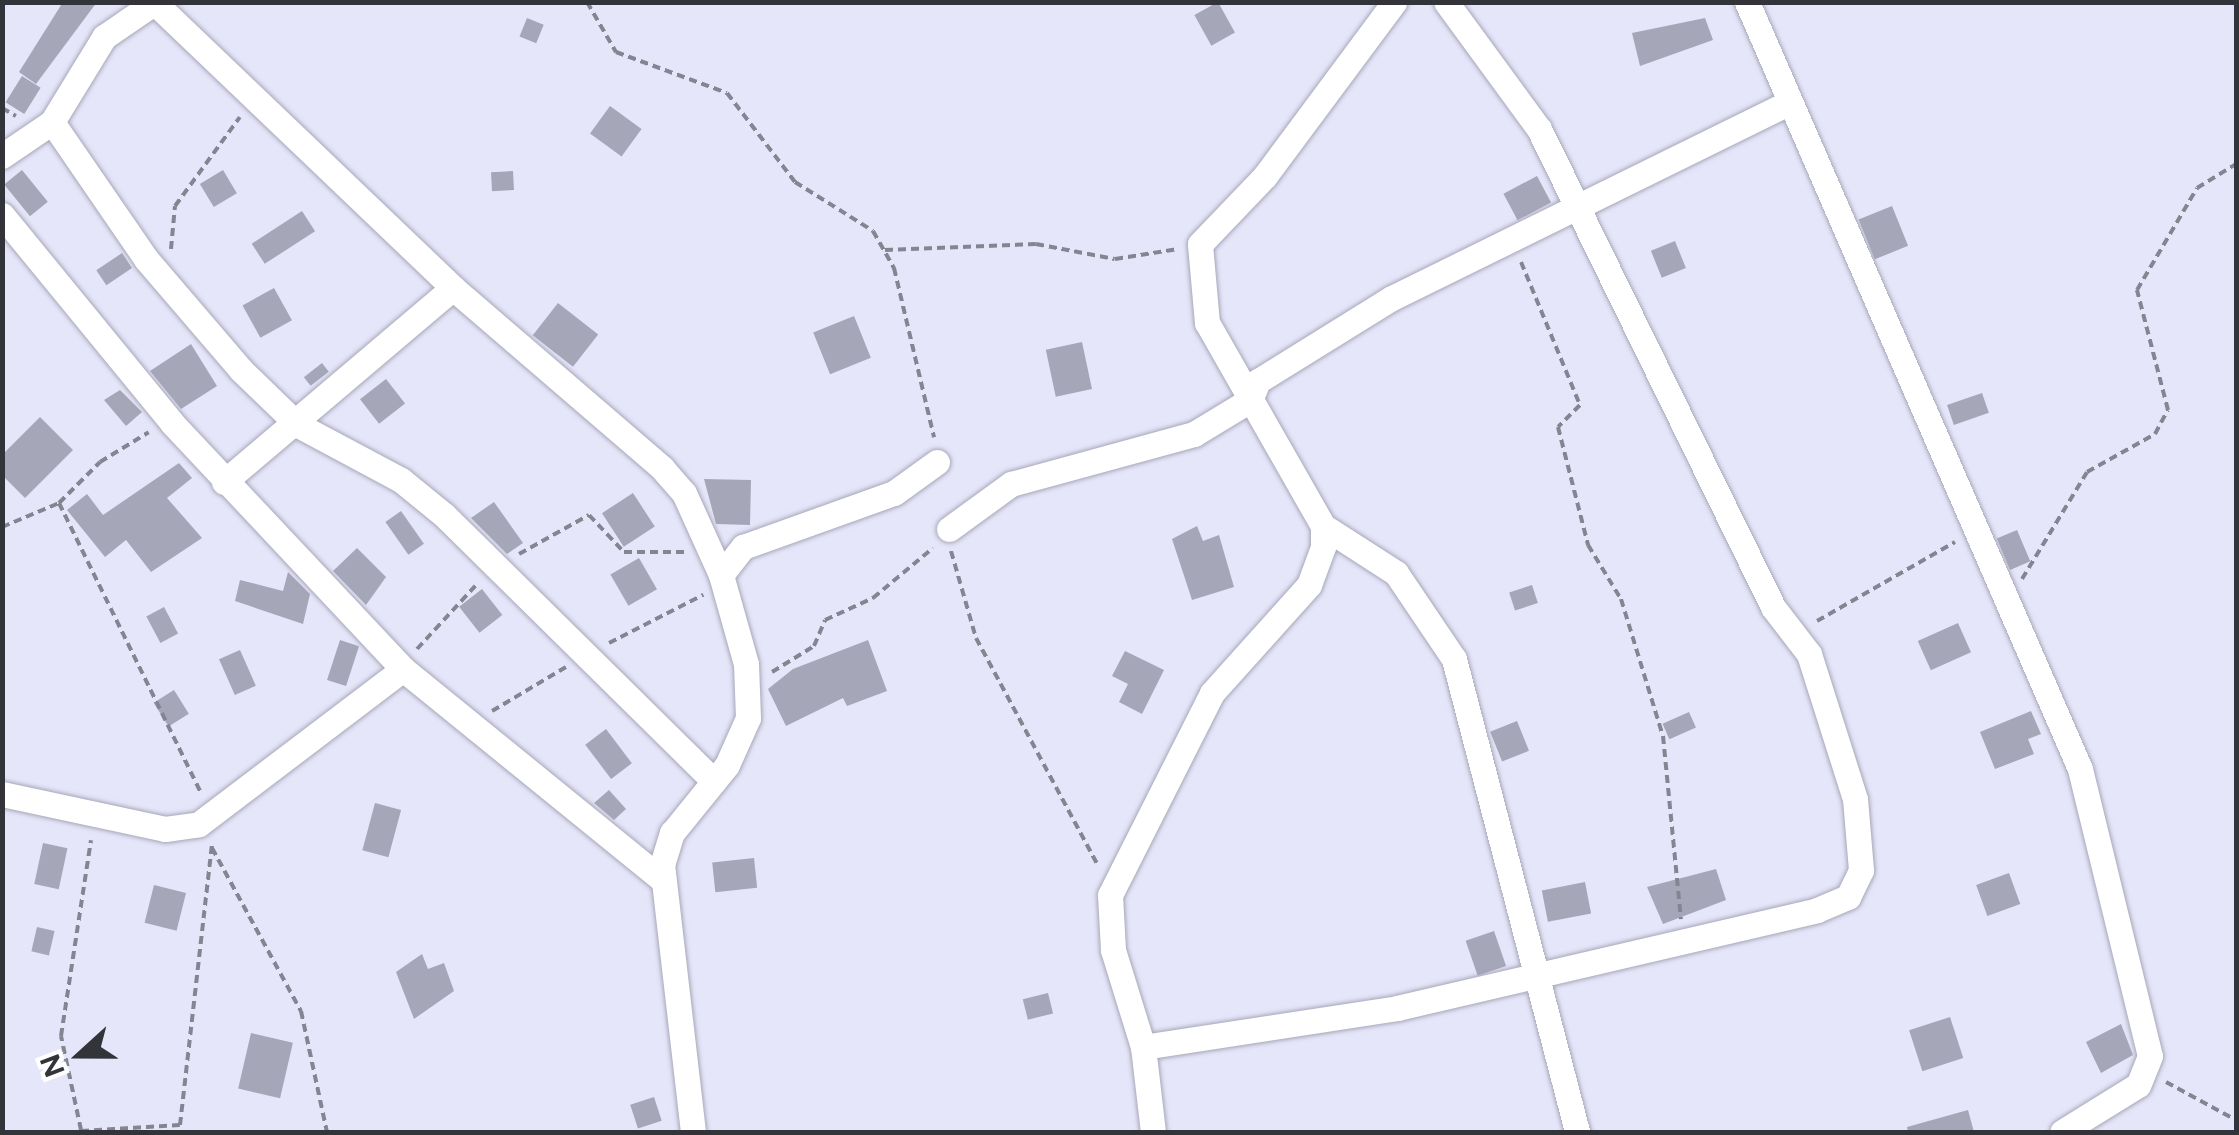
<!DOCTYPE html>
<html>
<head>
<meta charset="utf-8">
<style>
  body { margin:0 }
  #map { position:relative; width:2239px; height:1135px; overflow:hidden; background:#e5e6f9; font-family:Figtree,sans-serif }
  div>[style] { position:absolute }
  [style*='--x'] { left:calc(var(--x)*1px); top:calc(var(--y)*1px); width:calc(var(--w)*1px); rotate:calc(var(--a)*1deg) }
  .building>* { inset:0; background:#a5a6b8; transform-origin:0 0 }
  .path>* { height:4px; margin-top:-2px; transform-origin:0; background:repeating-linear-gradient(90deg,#858592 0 8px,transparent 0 13px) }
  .roads { filter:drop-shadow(0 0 2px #a7a7b9) drop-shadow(0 0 2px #a7a7b9) }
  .minor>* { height:25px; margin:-12.5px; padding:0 12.5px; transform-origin:12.5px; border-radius:12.5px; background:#fff }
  span { translate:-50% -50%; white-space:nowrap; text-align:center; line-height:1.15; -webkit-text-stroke:9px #fff; paint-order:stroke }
  .frame { position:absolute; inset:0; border:5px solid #33333a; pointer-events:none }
  .north { position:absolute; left:30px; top:1005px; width:100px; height:100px; -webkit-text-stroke:8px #fff; paint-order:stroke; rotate:249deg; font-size:28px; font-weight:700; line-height:40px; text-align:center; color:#33333a }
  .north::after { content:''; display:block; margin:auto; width:35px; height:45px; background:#33333a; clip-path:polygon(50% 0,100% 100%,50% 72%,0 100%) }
</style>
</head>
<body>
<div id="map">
  <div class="building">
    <i style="clip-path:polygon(63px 2px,97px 2px,36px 84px,19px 72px)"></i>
    <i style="left:1218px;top:2px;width:35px;height:27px;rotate:61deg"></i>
    <i style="left:527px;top:18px;width:18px;height:20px;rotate:22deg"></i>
    <i style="clip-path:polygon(1705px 18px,1713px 40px,1640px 66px,1632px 33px)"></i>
    <i style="left:22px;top:76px;width:22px;height:31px;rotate:32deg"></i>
    <i style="left:610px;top:106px;width:39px;height:34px;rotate:36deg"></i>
    <i style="left:22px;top:170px;width:41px;height:23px;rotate:51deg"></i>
    <i style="left:223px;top:170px;width:27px;height:27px;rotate:59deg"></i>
    <i style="left:513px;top:171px;width:19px;height:22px;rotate:87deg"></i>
    <i style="left:1537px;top:176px;width:30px;height:38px;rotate:62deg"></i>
    <i style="left:1892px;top:206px;width:43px;height:36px;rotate:68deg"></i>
    <i style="left:302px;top:211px;width:24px;height:60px;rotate:57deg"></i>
    <i style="left:1675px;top:241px;width:29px;height:26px;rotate:68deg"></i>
    <i style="left:122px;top:253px;width:18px;height:31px;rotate:56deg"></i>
    <i style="left:274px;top:288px;width:37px;height:36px;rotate:61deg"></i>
    <i style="left:558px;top:303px;width:51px;height:41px;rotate:38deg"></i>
    <i style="left:854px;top:316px;width:45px;height:44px;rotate:68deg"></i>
    <i style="left:1082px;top:342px;width:48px;height:37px;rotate:78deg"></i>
    <i style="clip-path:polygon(191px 344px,217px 386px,181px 409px,150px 371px)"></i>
    <i style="left:322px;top:363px;width:11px;height:23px;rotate:52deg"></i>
    <i style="left:386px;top:379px;width:31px;height:33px;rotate:52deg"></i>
    <i style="clip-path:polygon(120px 390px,142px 412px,126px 426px,104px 400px)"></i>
    <i style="left:1982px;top:393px;width:21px;height:37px;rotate:71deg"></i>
    <i style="clip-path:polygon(40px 417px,73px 450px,25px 498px,2px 475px,2px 455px)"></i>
    <i style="clip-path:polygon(179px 463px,192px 478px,167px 498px,202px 538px,151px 572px,126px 540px,105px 557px,67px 510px,87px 494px,103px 515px)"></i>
    <i style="clip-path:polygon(704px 479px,751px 480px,750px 525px,716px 524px)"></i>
    <i style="left:633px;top:493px;width:40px;height:37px;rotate:57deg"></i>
    <i style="clip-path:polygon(494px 502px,523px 543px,507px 554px,471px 518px)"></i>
    <i style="left:401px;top:511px;width:40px;height:19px;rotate:55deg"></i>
    <i style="clip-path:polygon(1197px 526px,1203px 541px,1219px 535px,1234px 587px,1192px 600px,1172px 539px)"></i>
    <i style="left:2017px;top:530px;width:34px;height:22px;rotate:67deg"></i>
    <i style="clip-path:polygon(357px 548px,386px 577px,366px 605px,333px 571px)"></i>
    <i style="left:639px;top:558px;width:36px;height:33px;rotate:60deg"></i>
    <i style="clip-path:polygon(288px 572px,310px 594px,303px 624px,235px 601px,240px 580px,283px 591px)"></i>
    <i style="left:1532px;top:585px;width:19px;height:24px;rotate:72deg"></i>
    <i style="left:482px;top:589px;width:33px;height:29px;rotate:52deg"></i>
    <i style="left:164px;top:607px;width:30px;height:20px;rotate:62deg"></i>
    <i style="left:1958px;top:623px;width:32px;height:44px;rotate:66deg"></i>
    <i style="left:340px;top:640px;width:20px;height:42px;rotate:18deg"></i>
    <i style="clip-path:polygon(868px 640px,887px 691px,847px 706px,843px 698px,786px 726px,768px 689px,793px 669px)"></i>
    <i style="left:240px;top:650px;width:39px;height:23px;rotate:66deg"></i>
    <i style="clip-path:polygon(1125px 651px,1164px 670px,1142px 714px,1119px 702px,1128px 684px,1112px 676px)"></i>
    <i style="left:174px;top:690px;width:28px;height:24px;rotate:58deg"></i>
    <i style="clip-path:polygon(2031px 711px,2041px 734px,2028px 739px,2034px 754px,1995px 769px,1980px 732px)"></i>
    <i style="left:1689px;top:712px;width:17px;height:29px;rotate:66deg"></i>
    <i style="left:1517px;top:721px;width:32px;height:29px;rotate:68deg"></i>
    <i style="left:606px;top:729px;width:43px;height:26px;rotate:53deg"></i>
    <i style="clip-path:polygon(609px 790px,626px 809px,614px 820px,594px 803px)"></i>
    <i style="left:375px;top:803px;width:27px;height:49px;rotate:15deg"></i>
    <i style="left:43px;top:843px;width:25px;height:42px;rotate:12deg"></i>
    <i style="left:754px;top:858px;width:30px;height:42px;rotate:84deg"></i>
    <i style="clip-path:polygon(1716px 869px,1726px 900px,1663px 924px,1647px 887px)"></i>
    <i style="left:2009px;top:873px;width:33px;height:35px;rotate:70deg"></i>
    <i style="left:1585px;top:882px;width:32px;height:44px;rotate:79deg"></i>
    <i style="left:154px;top:885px;width:33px;height:39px;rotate:14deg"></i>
    <i style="left:37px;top:927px;width:18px;height:25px;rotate:13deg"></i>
    <i style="left:1494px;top:931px;width:37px;height:30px;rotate:71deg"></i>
    <i style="clip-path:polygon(422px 954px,428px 969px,444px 963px,454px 991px,414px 1019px,396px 972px)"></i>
    <i style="left:1048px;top:993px;width:21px;height:26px;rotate:76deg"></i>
    <i style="left:1950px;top:1017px;width:43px;height:43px;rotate:72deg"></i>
    <i style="clip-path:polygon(2121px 1024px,2133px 1055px,2101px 1073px,2086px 1042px)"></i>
    <i style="left:251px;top:1033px;width:43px;height:57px;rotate:13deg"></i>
    <i style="left:654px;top:1097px;width:25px;height:25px;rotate:72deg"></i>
    <i style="clip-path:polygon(1968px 1110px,1974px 1132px,1908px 1132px,1907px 1127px)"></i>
  </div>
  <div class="path">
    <i style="--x:587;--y:2;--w:58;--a:59.9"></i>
    <i style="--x:616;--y:52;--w:118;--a:20.3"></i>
    <i style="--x:727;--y:93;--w:112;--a:52.6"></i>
    <i style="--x:795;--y:182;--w:92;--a:32.1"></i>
    <i style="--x:873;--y:231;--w:43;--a:60.4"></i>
    <i style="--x:894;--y:268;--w:174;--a:76.7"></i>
    <i style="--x:2;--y:108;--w:16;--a:30"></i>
    <i style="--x:171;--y:249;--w:43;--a:-84.7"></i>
    <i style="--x:175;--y:206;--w:110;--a:-53.9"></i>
    <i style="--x:885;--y:250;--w:151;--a:-2.3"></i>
    <i style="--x:1036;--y:244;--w:80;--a:10.8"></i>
    <i style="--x:1115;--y:259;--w:64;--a:-9"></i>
    <i style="--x:1521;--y:262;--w:155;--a:67.6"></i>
    <i style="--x:1580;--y:405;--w:31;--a:135"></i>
    <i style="--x:1558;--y:427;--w:122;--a:75.7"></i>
    <i style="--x:1588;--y:545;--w:63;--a:58.6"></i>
    <i style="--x:1621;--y:599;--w:143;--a:73"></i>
    <i style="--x:1663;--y:736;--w:184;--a:84.4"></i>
    <i style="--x:59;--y:503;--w:321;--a:63.9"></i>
    <i style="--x:2;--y:527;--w:62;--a:-22.8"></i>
    <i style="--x:59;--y:503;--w:58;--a:-45"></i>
    <i style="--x:100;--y:462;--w:57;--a:-31.5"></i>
    <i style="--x:951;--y:551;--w:91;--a:74"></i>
    <i style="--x:976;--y:638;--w:259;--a:61.8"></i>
    <i style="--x:519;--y:554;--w:80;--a:-29.1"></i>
    <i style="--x:589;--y:515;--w:51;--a:46.6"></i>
    <i style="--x:624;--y:552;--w:61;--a:0"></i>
    <i style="--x:2022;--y:579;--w:125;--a:-58.7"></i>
    <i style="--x:2087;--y:472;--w:78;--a:-29.2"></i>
    <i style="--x:2155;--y:434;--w:27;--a:-62"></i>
    <i style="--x:2168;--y:410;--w:124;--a:-104.5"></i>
    <i style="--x:2137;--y:290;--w:118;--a:-59.5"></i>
    <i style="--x:2197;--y:188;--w:46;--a:-31.6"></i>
    <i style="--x:1817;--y:621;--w:159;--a:-29.8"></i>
    <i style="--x:609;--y:643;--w:106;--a:-27.1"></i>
    <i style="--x:417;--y:649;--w:90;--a:-47.3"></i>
    <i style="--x:772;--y:672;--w:49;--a:-31.8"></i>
    <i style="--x:814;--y:646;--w:28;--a:-67"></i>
    <i style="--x:825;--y:620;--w:53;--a:-24.6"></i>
    <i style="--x:873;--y:598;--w:78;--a:-39.8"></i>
    <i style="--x:492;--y:711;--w:86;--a:-30.7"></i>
    <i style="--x:212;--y:848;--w:186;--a:61.4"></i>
    <i style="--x:301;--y:1011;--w:124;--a:77.9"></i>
    <i style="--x:2166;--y:1082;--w:80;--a:28.5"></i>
    <i style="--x:81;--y:1130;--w:96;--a:-102"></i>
    <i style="--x:61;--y:1036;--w:198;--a:-81.3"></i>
    <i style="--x:81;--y:1131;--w:99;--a:-3.5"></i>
    <i style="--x:180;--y:1125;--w:282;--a:-83.5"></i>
  </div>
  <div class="roads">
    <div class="minor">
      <i style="--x:1747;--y:2;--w:836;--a:66.53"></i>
      <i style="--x:2080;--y:769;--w:295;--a:76.3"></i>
      <i style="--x:2150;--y:1056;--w:31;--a:112"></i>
      <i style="--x:2138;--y:1085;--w:89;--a:148.3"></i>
      <i style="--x:155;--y:3;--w:412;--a:43.7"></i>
      <i style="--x:453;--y:288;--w:276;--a:40.7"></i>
      <i style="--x:662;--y:468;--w:33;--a:49"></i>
      <i style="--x:684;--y:493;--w:90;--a:65.7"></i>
      <i style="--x:52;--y:122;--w:166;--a:55.5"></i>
      <i style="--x:146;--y:259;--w:146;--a:49.4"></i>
      <i style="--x:241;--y:370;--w:79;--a:44"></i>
      <i style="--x:298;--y:425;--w:117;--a:28.1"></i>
      <i style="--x:401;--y:480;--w:55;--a:39.1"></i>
      <i style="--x:444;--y:515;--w:379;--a:44.6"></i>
      <i style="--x:2;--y:156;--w:60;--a:-34.2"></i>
      <i style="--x:52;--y:122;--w:100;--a:-58.5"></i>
      <i style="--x:104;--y:37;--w:62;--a:-34.5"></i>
      <i style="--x:2;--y:215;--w:269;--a:50.7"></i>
      <i style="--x:172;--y:423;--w:337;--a:46.8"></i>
      <i style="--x:403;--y:669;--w:336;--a:39.1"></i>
      <i style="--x:1250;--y:400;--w:21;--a:-67"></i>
      <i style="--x:1258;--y:381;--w:158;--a:-31.8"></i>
      <i style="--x:1392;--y:298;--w:442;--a:-26.2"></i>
      <i style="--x:224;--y:482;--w:300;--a:-40.3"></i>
      <i style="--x:1323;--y:526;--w:87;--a:32.8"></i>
      <i style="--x:1396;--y:573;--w:104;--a:56"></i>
      <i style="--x:1454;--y:659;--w:489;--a:75.4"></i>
      <i style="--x:949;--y:529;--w:77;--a:-36"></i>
      <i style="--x:1011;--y:484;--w:190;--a:-15.3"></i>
      <i style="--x:1194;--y:434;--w:66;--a:-31.3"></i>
      <i style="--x:2;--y:794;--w:167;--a:12.1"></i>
      <i style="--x:165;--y:829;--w:34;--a:-8"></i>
      <i style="--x:199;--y:824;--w:256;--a:-37.2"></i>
      <i style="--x:1143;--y:1047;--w:257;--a:-8.7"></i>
      <i style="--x:1397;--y:1008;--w:431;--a:-13.1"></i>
      <i style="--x:1817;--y:910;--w:34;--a:-23"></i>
      <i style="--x:1848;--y:897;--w:30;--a:-64"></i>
      <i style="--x:1861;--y:870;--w:71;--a:-94.8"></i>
      <i style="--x:1855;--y:799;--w:152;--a:-107.6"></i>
      <i style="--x:1809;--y:654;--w:59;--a:-127.5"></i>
      <i style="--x:1773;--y:607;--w:532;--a:-116.08"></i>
      <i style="--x:1539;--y:129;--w:157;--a:-126.2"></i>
      <i style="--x:693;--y:1132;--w:269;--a:-96.6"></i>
      <i style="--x:662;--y:865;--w:34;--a:-73"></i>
      <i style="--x:672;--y:833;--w:87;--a:-51"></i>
      <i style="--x:727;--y:765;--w:51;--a:-65.9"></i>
      <i style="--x:748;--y:718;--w:54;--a:-92.1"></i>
      <i style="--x:746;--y:664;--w:92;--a:-105.7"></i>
      <i style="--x:721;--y:575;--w:36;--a:-52"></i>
      <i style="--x:743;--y:547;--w:160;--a:-19.7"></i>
      <i style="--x:894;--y:493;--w:53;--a:-35.8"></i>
      <i style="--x:1153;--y:1132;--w:86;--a:-96.7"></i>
      <i style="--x:1143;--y:1047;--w:102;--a:-107.2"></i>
      <i style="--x:1113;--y:950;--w:55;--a:-93.1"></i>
      <i style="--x:1110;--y:895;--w:226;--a:-63.2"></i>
      <i style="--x:1212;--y:693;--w:145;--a:-48.1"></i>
      <i style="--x:1309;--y:585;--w:40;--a:-69.8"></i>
      <i style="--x:1323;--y:547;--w:21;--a:-90"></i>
      <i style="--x:1323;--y:526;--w:234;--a:-119.7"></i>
      <i style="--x:1207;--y:323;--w:79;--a:-95.1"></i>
      <i style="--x:1200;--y:244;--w:94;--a:-46.3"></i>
      <i style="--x:1265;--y:176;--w:217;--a:-53.4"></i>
    </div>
  </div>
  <div class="frame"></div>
  <div class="north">N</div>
</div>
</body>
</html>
